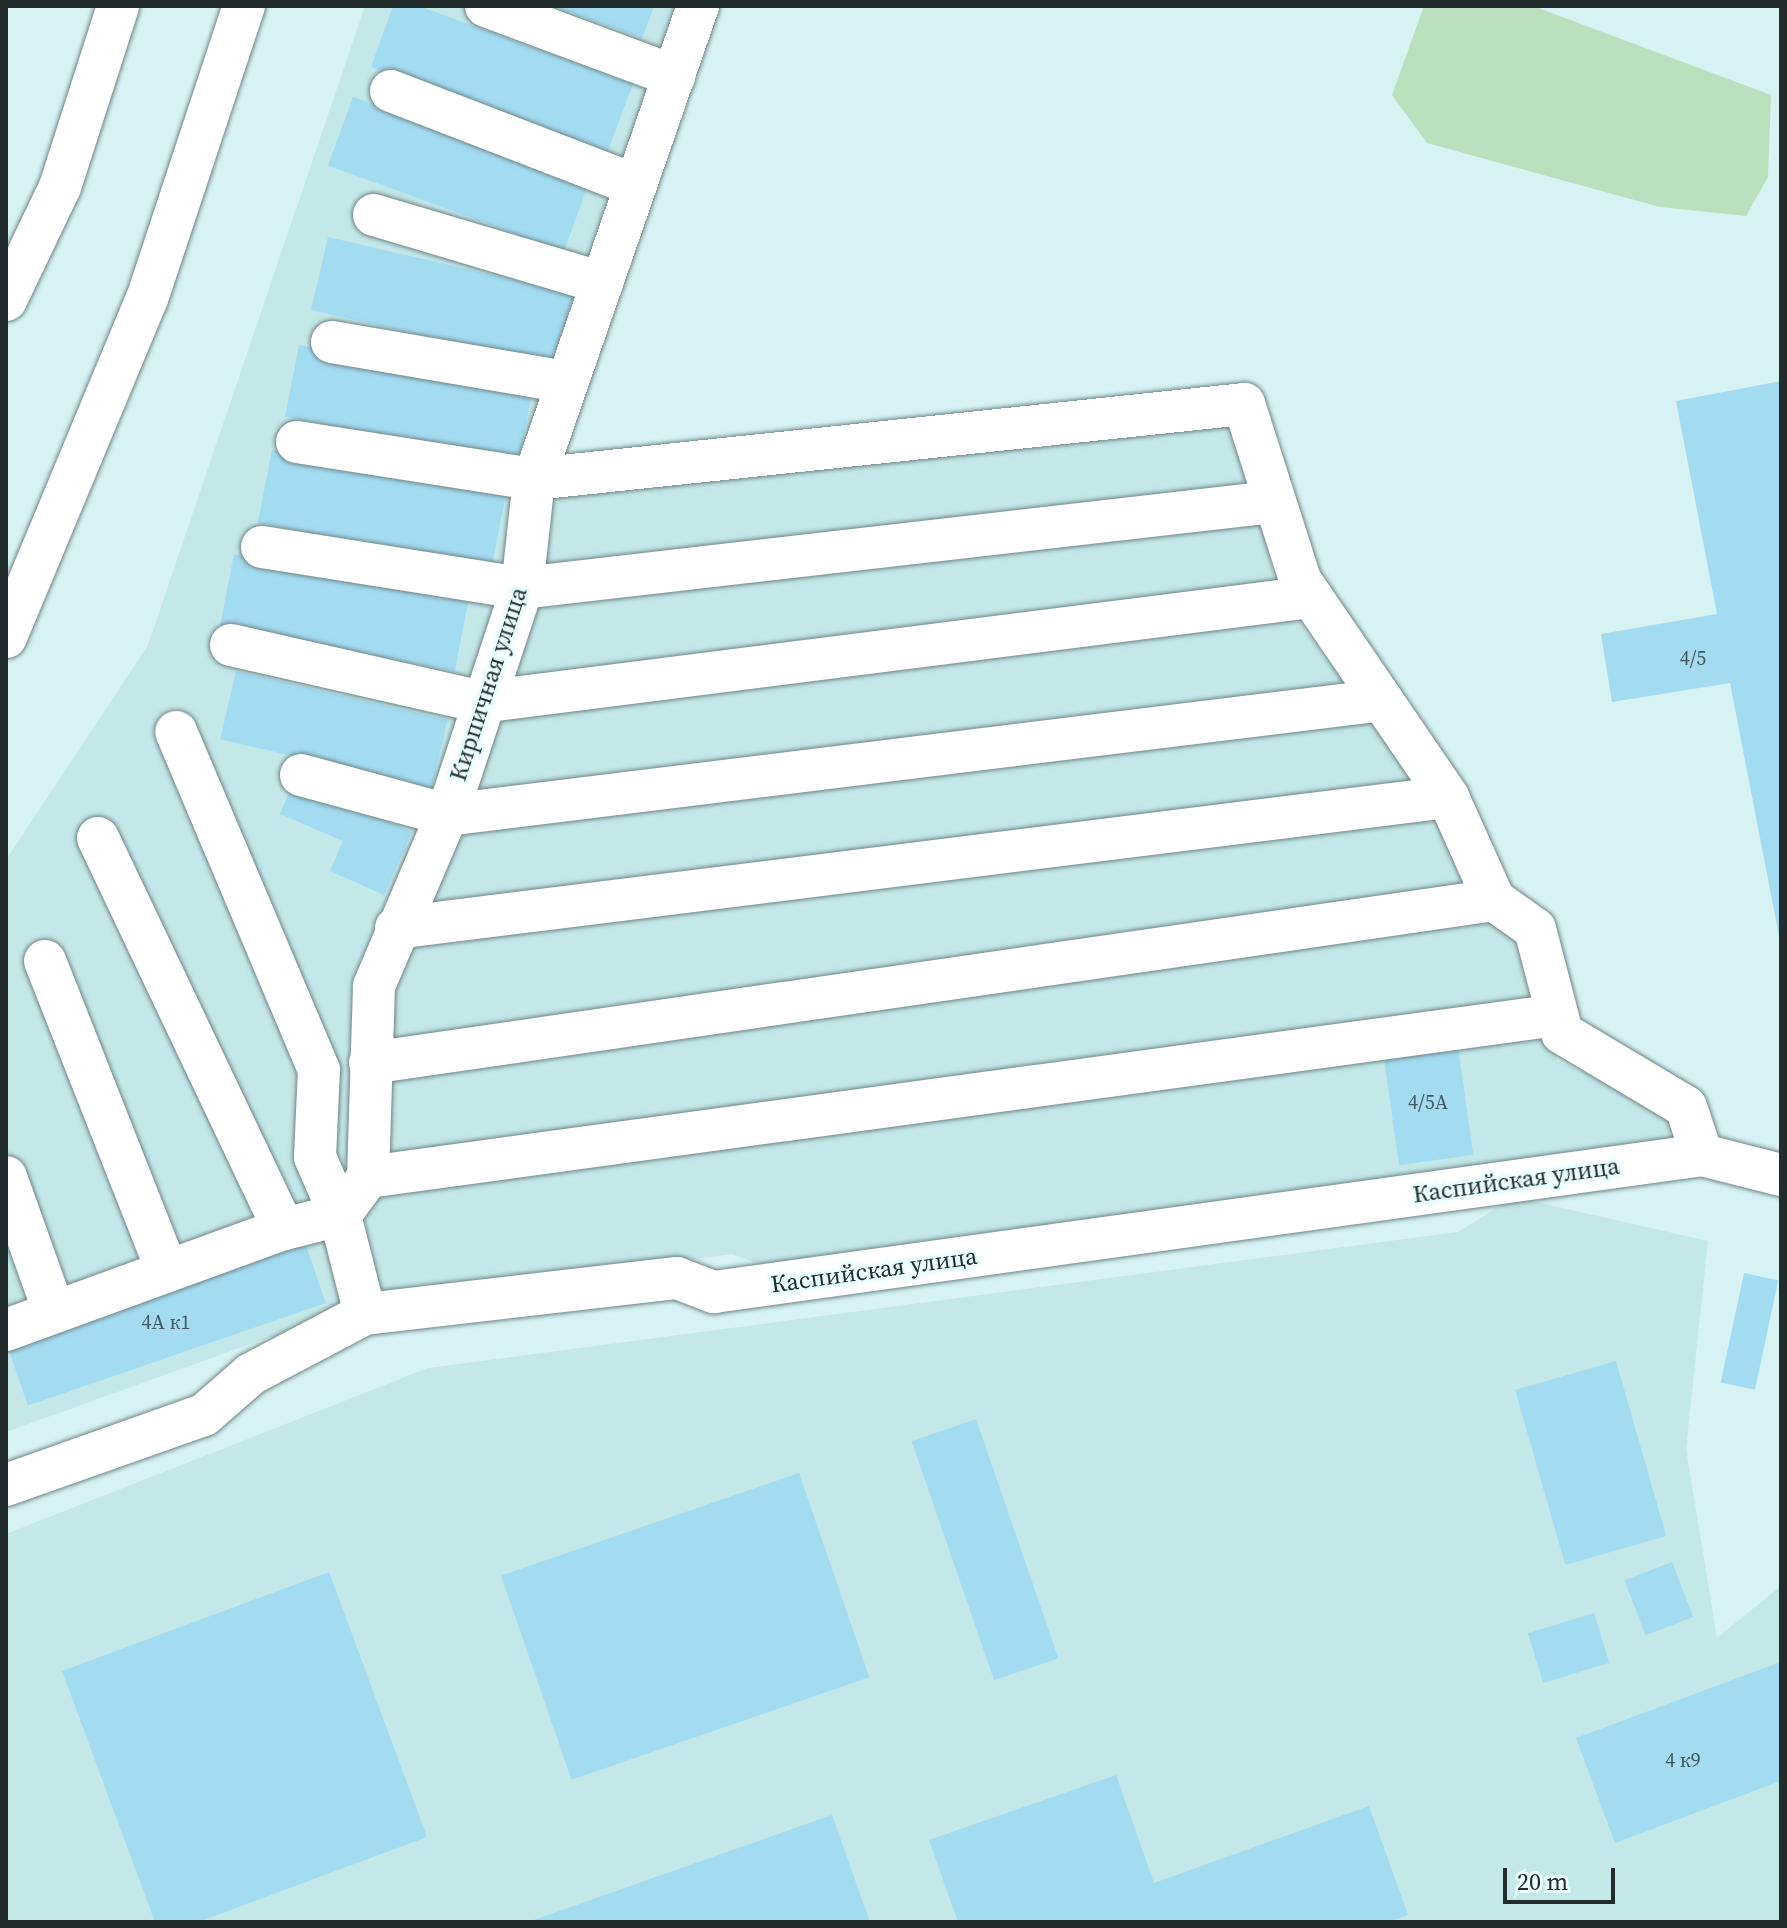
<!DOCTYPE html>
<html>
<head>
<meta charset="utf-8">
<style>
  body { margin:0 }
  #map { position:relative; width:1787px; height:1928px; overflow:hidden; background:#d7f2f3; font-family:"Source Serif 4",serif }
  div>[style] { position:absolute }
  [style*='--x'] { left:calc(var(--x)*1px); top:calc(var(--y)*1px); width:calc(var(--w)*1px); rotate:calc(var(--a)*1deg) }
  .built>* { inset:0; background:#c4e7e8 }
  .green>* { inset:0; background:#bbe0be }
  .building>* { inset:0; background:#a3dbf1; transform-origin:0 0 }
  .roads { filter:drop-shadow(0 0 2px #6e8686) drop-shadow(0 0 2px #6e8686) }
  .minor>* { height:42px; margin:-21px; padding:0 21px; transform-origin:21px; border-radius:21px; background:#fff }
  span { translate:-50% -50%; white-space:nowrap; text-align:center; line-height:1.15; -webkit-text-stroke:7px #e9feff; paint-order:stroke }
  .number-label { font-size:20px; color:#42585e }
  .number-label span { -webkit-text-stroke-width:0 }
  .street-label { font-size:24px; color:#222c2d }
  .frame { position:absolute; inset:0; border:8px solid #222c2d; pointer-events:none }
  .scale { position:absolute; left:1503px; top:1868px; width:112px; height:36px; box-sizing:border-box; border:4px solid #222c2d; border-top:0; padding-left:10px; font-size:24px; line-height:28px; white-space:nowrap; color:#222c2d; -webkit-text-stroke:6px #e9feff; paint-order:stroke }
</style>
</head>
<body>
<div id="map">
  <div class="built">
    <i style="clip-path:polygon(365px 6px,697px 6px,534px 478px,1239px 411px,1277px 592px,1532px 934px,1557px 1061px,1666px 1106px,1670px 1143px,768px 1267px,732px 1254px,367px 1302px,6px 1432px,6px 860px,148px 645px)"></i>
    <i style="clip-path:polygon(1514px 1197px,1708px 1241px,1686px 1449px,1717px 1638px,1781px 1586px,1781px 1922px,6px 1922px,6px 1534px,428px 1368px,1458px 1232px)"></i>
  </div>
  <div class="green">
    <i style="clip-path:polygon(1424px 6px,1533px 6px,1771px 95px,1768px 177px,1746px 216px,1660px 207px,1427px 143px,1392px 95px)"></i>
  </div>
  <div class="building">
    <i style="clip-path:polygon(393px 6px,419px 6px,633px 84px,607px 153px,371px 67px)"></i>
    <i style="clip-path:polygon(554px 6px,654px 6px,642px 38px)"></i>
    <i style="left:353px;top:97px;width:251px;height:73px;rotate:20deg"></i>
    <i style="left:328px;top:237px;width:252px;height:75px;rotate:13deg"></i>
    <i style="left:299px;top:345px;width:238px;height:73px;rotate:11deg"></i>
    <i style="clip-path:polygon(1781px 381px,1781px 940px,1780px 941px,1730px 683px,1612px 702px,1601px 634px,1717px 614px,1676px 401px)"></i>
    <i style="left:272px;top:450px;width:238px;height:74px;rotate:11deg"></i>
    <i style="left:234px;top:554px;width:239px;height:73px;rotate:11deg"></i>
    <i style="left:236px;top:671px;width:217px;height:70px;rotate:13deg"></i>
    <i style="clip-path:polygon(294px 781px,412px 832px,384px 895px,330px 871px,343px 841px,280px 814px)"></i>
    <i style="left:1457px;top:1039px;width:117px;height:75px;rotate:82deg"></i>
    <i style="left:302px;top:1234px;width:73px;height:315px;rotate:71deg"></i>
    <i style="left:1744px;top:1273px;width:35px;height:112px;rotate:12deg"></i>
    <i style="left:1616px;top:1361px;width:182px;height:105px;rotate:74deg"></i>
    <i style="left:976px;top:1419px;width:253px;height:68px;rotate:71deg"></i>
    <i style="left:799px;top:1473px;width:216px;height:315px;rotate:71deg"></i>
    <i style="left:1672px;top:1562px;width:59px;height:51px;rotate:69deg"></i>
    <i style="clip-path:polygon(329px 1572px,427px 1837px,198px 1922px,155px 1922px,62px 1671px)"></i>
    <i style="left:1594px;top:1613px;width:52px;height:69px;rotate:73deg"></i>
    <i style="clip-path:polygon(1781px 1662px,1781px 1781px,1615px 1843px,1576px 1738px)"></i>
    <i style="clip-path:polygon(1116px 1775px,1154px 1883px,1369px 1806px,1408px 1915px,1388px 1922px,958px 1922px,929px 1840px)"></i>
    <i style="clip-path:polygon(832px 1815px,870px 1922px,528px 1922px)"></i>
  </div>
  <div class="roads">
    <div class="minor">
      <i style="--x:486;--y:6;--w:201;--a:20.4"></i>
      <i style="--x:391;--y:91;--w:261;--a:21.1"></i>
      <i style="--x:374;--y:215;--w:238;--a:16.6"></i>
      <i style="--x:6;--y:300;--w:125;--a:-64.5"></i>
      <i style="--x:60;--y:187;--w:190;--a:-72.2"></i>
      <i style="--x:332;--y:342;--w:238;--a:9.7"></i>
      <i style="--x:297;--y:442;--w:240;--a:8.9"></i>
      <i style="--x:534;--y:479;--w:714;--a:-6.03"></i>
      <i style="--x:1244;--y:404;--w:185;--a:72.3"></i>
      <i style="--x:1300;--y:580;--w:263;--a:55.7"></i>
      <i style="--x:1448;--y:797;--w:113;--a:65.9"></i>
      <i style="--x:1494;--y:900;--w:50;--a:35.3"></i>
      <i style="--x:1535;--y:929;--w:107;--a:75.4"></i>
      <i style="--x:1562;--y:1033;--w:144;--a:30.8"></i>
      <i style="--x:1686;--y:1107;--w:51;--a:71.6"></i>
      <i style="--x:262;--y:547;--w:263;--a:9"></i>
      <i style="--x:522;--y:588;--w:755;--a:-6.54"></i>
      <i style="--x:6;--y:637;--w:366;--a:-67.4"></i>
      <i style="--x:147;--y:299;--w:309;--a:-71.7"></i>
      <i style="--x:231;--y:645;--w:256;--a:12.8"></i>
      <i style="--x:481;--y:702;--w:837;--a:-7.21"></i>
      <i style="--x:301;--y:775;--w:151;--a:15.3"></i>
      <i style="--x:447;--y:815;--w:942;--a:-7.01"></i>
      <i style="--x:98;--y:838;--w:433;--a:64.6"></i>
      <i style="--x:396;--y:928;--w:1060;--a:-7.1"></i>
      <i style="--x:45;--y:961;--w:333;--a:68.5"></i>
      <i style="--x:370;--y:1063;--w:1136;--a:-8.25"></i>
      <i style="--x:6;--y:1177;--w:143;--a:70.4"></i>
      <i style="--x:368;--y:1177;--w:1200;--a:-7.76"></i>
      <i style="--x:365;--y:1314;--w:102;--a:-104.2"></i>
      <i style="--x:340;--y:1215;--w:47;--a:-53.6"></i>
      <i style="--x:368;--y:1177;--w:191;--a:-88.2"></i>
      <i style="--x:374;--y:986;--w:186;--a:-66.9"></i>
      <i style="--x:447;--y:815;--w:239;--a:-71.7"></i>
      <i style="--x:522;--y:588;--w:110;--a:-83.7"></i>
      <i style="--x:534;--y:479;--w:501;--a:-70.88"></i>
      <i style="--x:6;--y:1330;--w:296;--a:-20"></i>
      <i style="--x:284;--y:1229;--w:58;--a:-14"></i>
      <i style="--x:340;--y:1215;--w:63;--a:-113.3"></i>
      <i style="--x:315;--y:1157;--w:87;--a:-87.4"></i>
      <i style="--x:319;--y:1070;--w:367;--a:-112.9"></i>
      <i style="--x:6;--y:1485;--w:210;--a:-19.5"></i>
      <i style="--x:204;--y:1415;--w:62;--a:-41.1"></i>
      <i style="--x:251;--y:1374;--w:129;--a:-27.8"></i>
      <i style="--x:365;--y:1314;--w:314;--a:-6.6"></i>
      <i style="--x:677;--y:1278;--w:40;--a:21"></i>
      <i style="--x:714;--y:1292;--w:997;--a:-7.89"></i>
      <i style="--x:1702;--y:1155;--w:81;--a:14.2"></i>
    </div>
  </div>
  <div class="number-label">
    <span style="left:1693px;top:658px">4/5</span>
    <span style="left:1428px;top:1102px">4/5А</span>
    <span style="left:166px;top:1322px">4А к1</span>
    <span style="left:1683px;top:1760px">4 к9</span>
  </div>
  <div class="street-label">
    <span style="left:488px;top:684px;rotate:-72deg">Кирпичная улица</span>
    <span style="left:1516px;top:1180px;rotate:-8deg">Каспийская улица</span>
    <span style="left:874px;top:1270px;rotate:-8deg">Каспийская улица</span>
  </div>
  <div class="frame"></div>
  <div class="scale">20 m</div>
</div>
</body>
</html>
